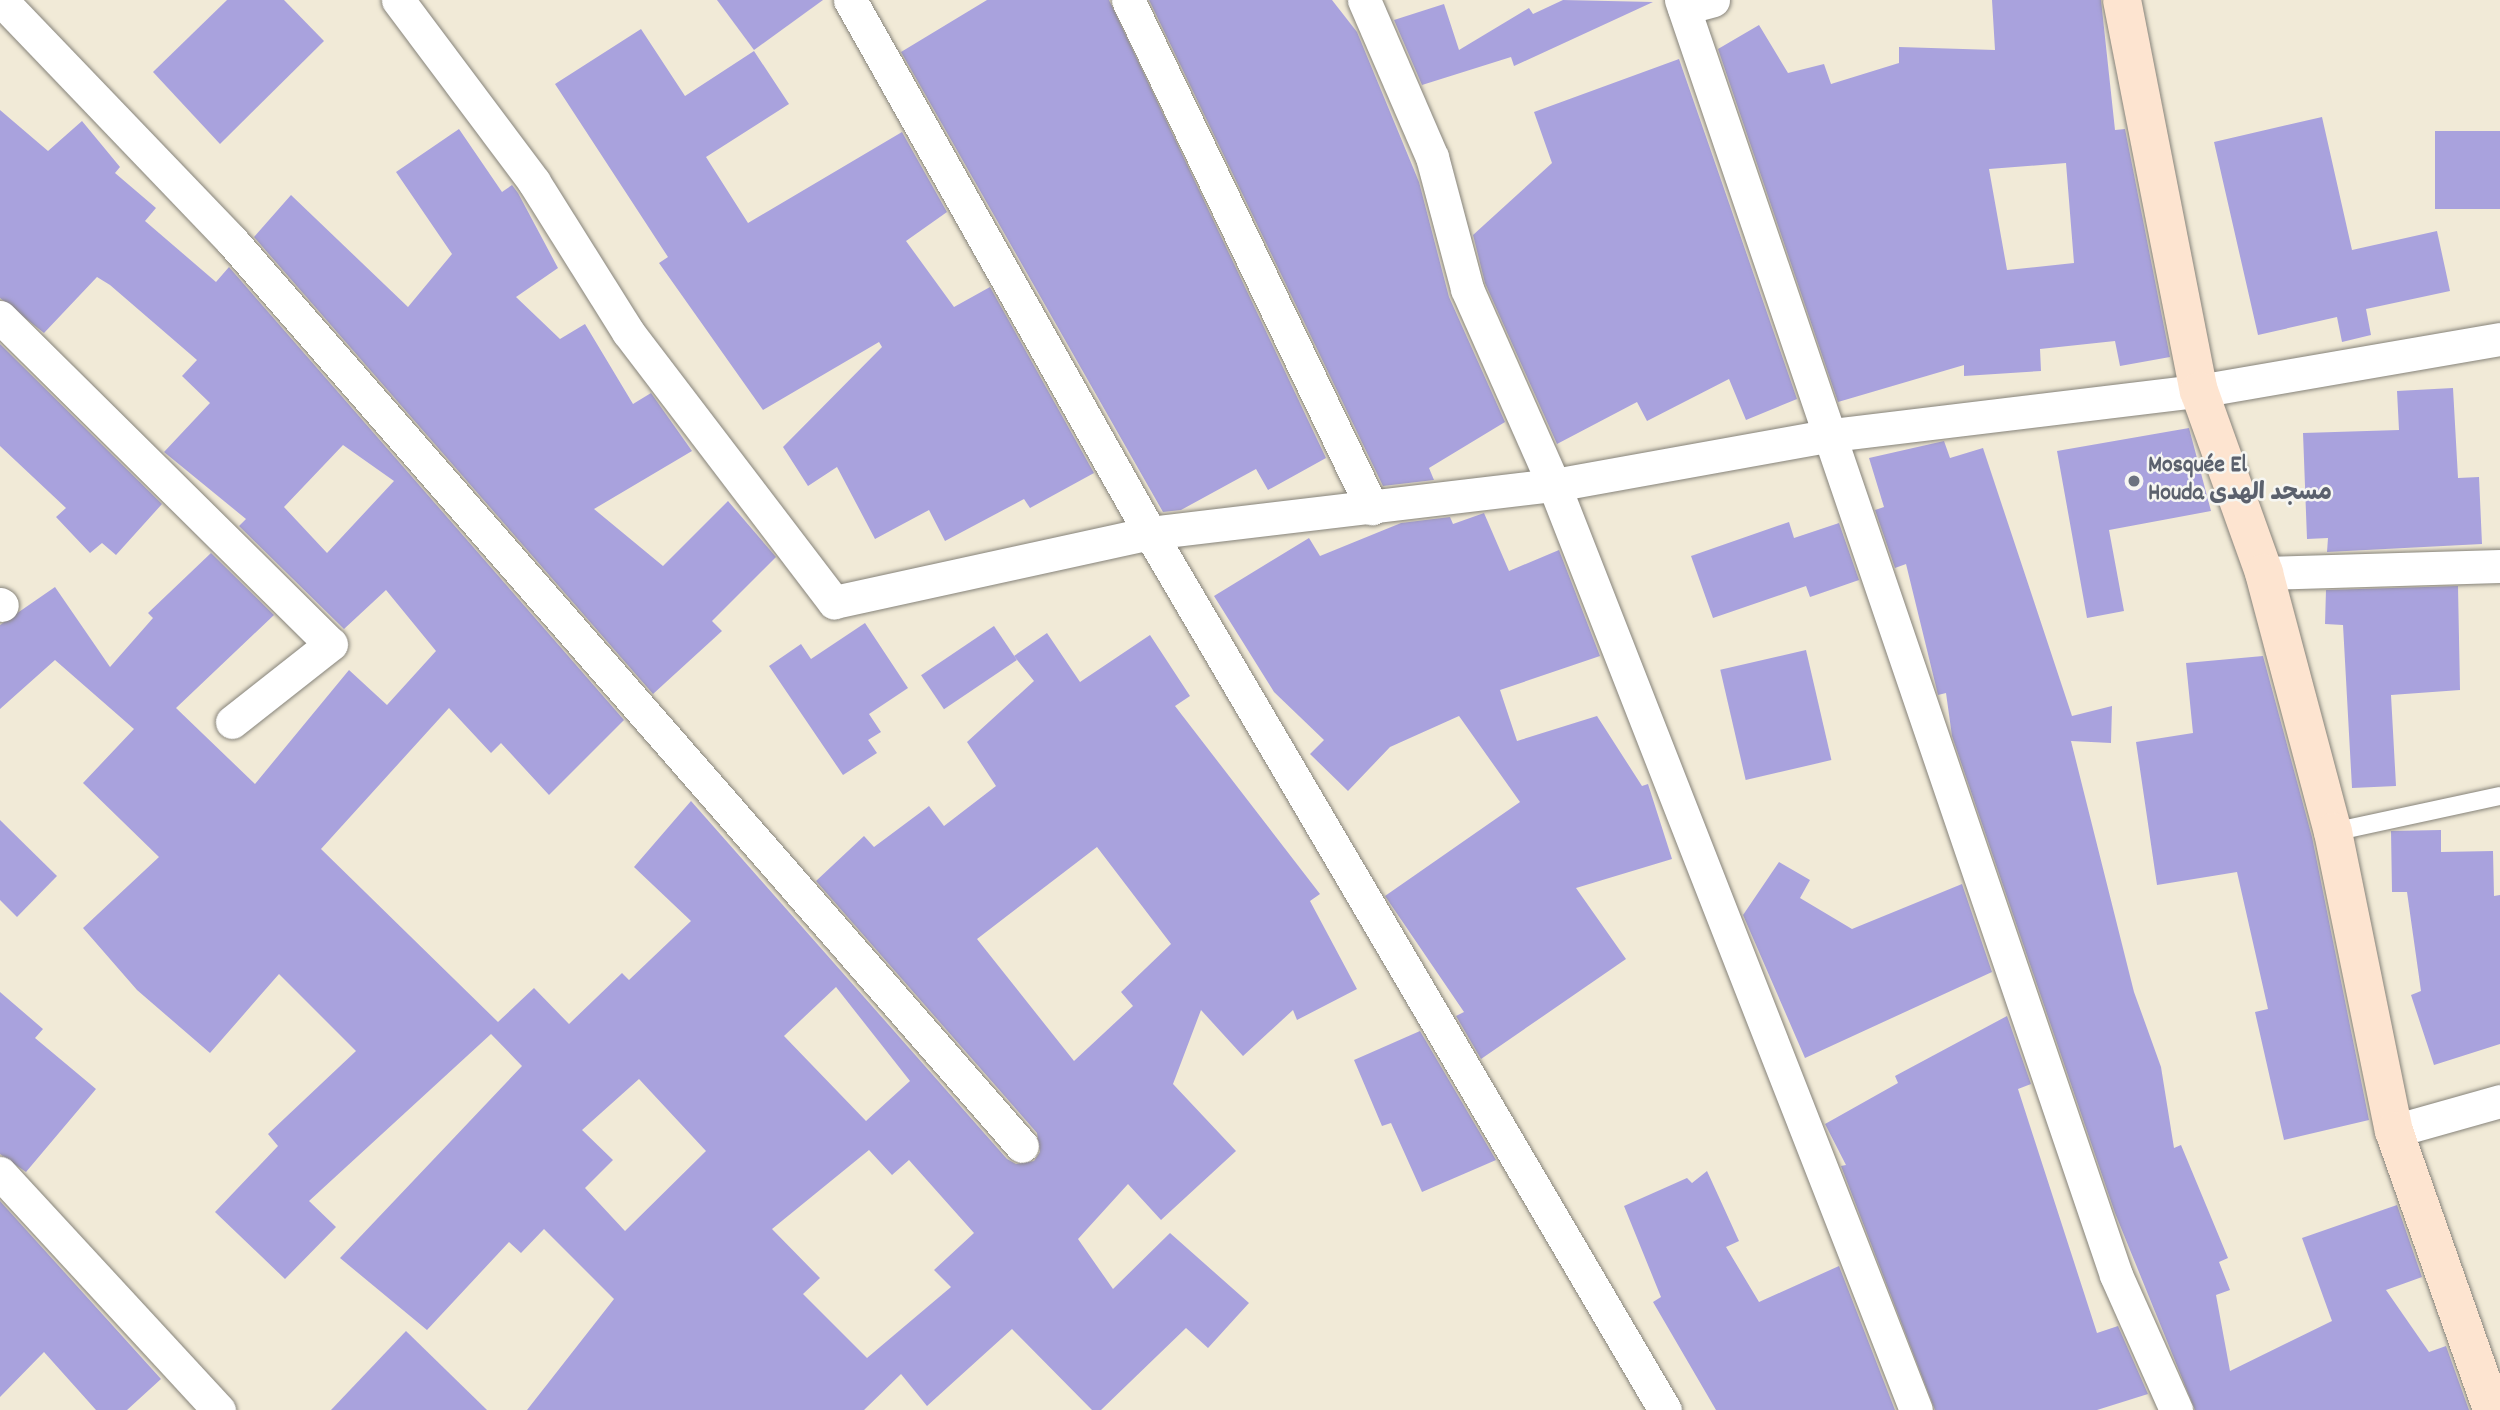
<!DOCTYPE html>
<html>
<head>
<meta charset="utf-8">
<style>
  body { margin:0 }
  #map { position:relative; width:2500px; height:1410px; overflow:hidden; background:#f1ead7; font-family:Dekko,"Playpen Sans Arabic",sans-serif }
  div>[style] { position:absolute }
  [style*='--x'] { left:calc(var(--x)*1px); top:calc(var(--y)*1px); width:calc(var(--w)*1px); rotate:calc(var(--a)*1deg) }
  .building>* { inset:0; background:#a9a2dd; transform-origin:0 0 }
  .roads { filter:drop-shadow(0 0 2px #86837a) drop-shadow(0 0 2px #86837a) }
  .lane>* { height:18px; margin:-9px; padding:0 9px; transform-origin:9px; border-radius:9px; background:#fff }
  .street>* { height:33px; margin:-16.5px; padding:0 16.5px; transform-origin:16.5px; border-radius:16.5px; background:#fff }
  .secondary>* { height:38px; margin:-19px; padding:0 19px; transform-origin:19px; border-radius:19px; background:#fde4d0 }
  .dots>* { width:19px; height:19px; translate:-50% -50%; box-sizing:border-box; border:4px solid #f6f6f2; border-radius:50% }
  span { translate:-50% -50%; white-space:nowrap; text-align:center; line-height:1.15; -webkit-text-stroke:5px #f6f6f2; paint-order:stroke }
  .worship-label { font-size:24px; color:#5b616d; font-weight:700 }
  .left { translate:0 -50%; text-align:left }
</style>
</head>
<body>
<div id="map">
  <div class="building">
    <i style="clip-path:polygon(227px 0,284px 0,324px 41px,220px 144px,153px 72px)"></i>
    <i style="clip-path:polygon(717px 0,823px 0,754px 50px)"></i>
    <i style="clip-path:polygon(987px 0,1109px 0,1326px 458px,1268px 490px,1256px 469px,1181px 510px,1163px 512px,901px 52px)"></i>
    <i style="clip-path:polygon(1149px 0,1332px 0,1357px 32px,1419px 182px,1449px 297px,1505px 422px,1429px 468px,1434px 480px,1383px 486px)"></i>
    <i style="clip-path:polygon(1563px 0,1653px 2px,1514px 66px,1511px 57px,1422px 85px,1394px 20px,1444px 4px,1459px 50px,1529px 8px,1533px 14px)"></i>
    <i style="clip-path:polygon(evenodd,1992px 0,2101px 0,2115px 130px,2125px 129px,2170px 357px,2120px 366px,2115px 341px,2040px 349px,2041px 371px,1964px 376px,1964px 365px,1838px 402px,1718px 49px,1759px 25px,1788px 73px,1824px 64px,1831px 84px,1899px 63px,1899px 47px,1995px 50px,1992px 0,2066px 163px,2074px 263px,2007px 270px,1989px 169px,2066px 163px)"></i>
    <i style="clip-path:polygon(641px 29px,685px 96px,754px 51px,789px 104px,706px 157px,748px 223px,902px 132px,947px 212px,906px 241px,954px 307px,990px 287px,1094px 473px,1030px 508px,1024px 499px,945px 541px,929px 510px,875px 539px,837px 467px,808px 486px,783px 447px,882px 347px,879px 342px,763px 410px,659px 263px,668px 257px,555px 84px)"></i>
    <i style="clip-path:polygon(1679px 59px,1797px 399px,1746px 420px,1729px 379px,1647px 421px,1637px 402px,1557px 444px,1485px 283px,1473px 235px,1552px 163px,1534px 112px)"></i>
    <i style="clip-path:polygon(evenodd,0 110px,48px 151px,82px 121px,120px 167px,115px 173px,156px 208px,145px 221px,216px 282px,229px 267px,624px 720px,549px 795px,501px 743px,491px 753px,449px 708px,321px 849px,498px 1022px,534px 988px,569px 1024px,622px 973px,629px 980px,691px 921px,634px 867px,691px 801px,1007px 1159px,1016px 1164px,1034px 1161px,1040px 1152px,1037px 1133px,816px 881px,864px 836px,874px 847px,929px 806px,944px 826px,996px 786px,967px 742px,1034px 681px,1014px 656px,1047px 633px,1080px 682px,1150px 635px,1190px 696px,1175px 706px,1320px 894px,1310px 901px,1357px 989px,1297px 1020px,1293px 1010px,1243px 1056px,1201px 1010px,1173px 1084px,1236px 1151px,1161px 1220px,1128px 1184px,1078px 1239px,1113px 1289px,1170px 1233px,1249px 1303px,1208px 1348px,1186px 1328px,1101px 1410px,1092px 1410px,1012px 1329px,927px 1406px,901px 1374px,864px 1410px,527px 1410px,614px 1299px,544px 1229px,521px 1253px,509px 1242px,427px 1330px,340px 1258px,522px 1066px,491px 1034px,309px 1201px,336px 1227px,285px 1279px,215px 1212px,278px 1146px,268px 1134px,356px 1051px,279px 974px,210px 1053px,137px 990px,83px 928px,159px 857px,83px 783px,134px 729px,55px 660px,0 709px,0 625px,55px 587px,110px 667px,153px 618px,148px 613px,211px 553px,274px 615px,176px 708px,255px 784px,349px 670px,387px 705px,436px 651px,386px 590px,344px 629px,239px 526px,246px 519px,164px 452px,210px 403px,182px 376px,197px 360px,110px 285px,97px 277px,44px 333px,0 298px,0 110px,343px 445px,394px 481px,327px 553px,284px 507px,343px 445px,0 110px,1097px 847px,1171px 944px,1121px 992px,1133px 1006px,1074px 1061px,977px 939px,1097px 847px,0 110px,836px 987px,910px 1081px,866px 1121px,784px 1036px,836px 987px,0 110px,639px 1079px,706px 1151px,625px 1231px,585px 1188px,613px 1160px,582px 1130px,639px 1079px,0 110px,869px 1150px,892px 1175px,909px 1160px,974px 1233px,934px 1270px,951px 1287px,867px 1358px,803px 1294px,820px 1278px,772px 1229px,869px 1150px)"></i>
    <i style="clip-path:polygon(2322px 117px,2352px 250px,2437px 231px,2450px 291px,2366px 309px,2371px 335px,2342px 342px,2337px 317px,2258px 335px,2214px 142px)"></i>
    <i style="clip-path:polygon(459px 129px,502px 192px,512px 185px,518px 193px,558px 268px,516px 297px,560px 339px,585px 324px,633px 404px,651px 393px,692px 451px,594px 509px,663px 566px,728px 501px,776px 557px,712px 621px,722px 631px,653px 694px,254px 237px,291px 195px,408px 307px,452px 254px,396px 172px)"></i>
    <i style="left:2435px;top:131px;width:65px;height:78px"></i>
    <i style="clip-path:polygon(0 344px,162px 504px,116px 555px,102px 543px,90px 553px,56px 517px,66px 508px,0 446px)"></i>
    <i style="clip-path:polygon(2453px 388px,2458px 478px,2479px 477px,2482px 544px,2327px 552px,2328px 538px,2307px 539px,2303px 433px,2399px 430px,2397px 391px)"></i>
    <i style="clip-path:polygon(2189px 428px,2211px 511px,2109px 530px,2124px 611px,2087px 618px,2057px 451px)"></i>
    <i style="clip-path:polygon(1944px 441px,1950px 458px,1983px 448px,2072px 716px,2112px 706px,2111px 743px,2071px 741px,2134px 992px,2161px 1067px,2174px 1148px,2181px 1145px,2228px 1258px,2219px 1262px,2230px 1290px,2216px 1295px,2230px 1371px,2332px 1321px,2302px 1238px,2397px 1205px,2422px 1277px,2386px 1290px,2429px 1352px,2446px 1346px,2469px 1410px,2195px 1410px,2115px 1213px,1952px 736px,1946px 693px,1938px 695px,1906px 564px,1895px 568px,1875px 510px,1884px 507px,1869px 458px)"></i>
    <i style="clip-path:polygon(1484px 513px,1509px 571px,1559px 550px,1600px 656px,1500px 690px,1517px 741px,1597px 716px,1642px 786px,1648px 784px,1672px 859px,1576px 888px,1626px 959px,1481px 1059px,1456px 1016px,1464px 1012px,1385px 896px,1520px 802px,1459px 716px,1390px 747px,1348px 791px,1310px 754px,1324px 740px,1274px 692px,1214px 596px,1309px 538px,1320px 556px,1401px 523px,1450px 517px,1453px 524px)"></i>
    <i style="clip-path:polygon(1789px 522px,1794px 538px,1839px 523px,1859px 580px,1810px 597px,1806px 586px,1713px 618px,1691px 556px)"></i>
    <i style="clip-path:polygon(2458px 586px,2460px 690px,2391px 695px,2396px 786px,2352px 788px,2343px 625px,2325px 624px,2326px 590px)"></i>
    <i style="clip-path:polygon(865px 623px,908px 688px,869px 714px,881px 732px,868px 740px,877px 753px,843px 775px,769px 666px,801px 644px,811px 659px)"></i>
    <i style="left:994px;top:626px;width:41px;height:88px;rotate:56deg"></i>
    <i style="left:1806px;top:650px;width:113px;height:88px;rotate:77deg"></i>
    <i style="clip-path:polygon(2263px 656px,2312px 837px,2369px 1120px,2284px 1140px,2255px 1012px,2268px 1009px,2237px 872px,2157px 885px,2136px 742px,2193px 733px,2186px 663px)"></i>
    <i style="clip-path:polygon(0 820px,57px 876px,17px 917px,0 900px)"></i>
    <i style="clip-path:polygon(2441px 830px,2441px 852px,2493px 851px,2494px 896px,2500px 895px,2500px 1044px,2434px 1065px,2411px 995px,2421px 991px,2407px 892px,2392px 892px,2391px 831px)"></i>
    <i style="clip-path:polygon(1779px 862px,1810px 880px,1800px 898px,1852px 929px,1962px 884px,1992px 972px,1805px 1058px,1743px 915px)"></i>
    <i style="clip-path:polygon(0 992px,43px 1029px,35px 1038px,96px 1089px,26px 1172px,0 1154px)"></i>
    <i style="clip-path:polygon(2007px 1016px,2031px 1084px,2018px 1089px,2097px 1333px,2118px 1326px,2148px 1394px,2097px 1410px,1935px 1410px,1841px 1166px,1846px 1165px,1825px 1124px,1898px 1083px,1895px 1076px)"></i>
    <i style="clip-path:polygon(1420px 1031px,1496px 1160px,1422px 1192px,1391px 1123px,1382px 1126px,1354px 1060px)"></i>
    <i style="clip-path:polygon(1707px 1171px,1739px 1241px,1726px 1247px,1759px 1302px,1839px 1266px,1895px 1410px,1716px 1410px,1653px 1302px,1661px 1297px,1624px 1206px,1687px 1178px,1692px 1183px)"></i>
    <i style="clip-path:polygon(0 1201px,161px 1379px,127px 1410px,96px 1410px,44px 1352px,0 1397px)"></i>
    <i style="clip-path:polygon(406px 1331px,487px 1410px,331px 1410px)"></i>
  </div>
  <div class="roads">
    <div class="lane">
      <i style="--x:2333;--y:832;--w:171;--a:-12.2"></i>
    </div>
    <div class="street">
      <i style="--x:1;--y:0;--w:334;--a:46.2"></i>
      <i style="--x:232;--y:241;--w:1201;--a:48.88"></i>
      <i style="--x:398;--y:0;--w:227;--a:53.2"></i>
      <i style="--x:534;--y:182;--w:177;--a:57.9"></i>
      <i style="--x:628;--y:332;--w:340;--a:52.7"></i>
      <i style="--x:834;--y:602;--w:323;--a:-12.3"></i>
      <i style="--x:1150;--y:533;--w:407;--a:-6.8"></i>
      <i style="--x:1554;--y:485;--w:283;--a:-10.2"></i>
      <i style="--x:1833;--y:435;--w:369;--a:-6.9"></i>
      <i style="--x:2199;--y:391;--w:305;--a:-9.8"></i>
      <i style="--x:850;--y:0;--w:612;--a:60.63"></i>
      <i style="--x:1150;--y:533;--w:1017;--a:59.58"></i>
      <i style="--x:1128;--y:0;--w:564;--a:64.34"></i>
      <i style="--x:1364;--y:0;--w:171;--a:66.6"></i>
      <i style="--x:1432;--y:157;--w:137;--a:75.1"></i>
      <i style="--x:1467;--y:289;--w:214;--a:66.1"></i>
      <i style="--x:1554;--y:485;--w:993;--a:68.63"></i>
      <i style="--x:1681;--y:0;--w:1347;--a:71.16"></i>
      <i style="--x:2116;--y:1275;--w:148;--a:66"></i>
      <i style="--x:1684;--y:8;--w:30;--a:-15"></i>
      <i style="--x:0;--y:317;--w:465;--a:44.7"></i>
      <i style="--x:331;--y:644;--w:126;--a:141.8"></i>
      <i style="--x:2264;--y:573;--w:236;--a:-1.7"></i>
      <i style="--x:0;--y:604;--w:2;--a:27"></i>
      <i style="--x:2394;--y:1131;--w:110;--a:-15.8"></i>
      <i style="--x:0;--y:1173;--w:323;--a:47.3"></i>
    </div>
    <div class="secondary">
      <i style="--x:2122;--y:0;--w:399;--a:78.9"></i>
      <i style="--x:2199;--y:391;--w:193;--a:70.3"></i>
      <i style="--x:2264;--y:573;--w:268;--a:75.1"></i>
      <i style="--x:2333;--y:832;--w:305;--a:78.5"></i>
      <i style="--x:2394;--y:1131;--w:296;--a:70.6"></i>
    </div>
  </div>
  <div class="dots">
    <i style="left:2134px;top:481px;background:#6b7280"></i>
  </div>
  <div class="worship-label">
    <span class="left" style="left:2148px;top:481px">Mosquée El<br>Houda مسجد الهدى</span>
  </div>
</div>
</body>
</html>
